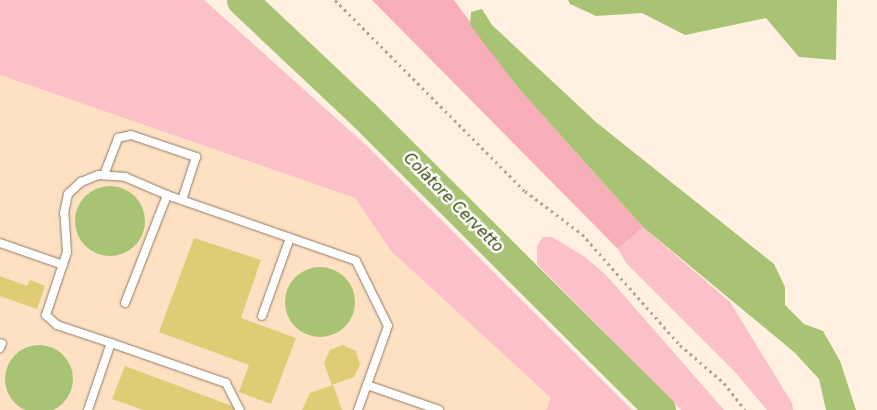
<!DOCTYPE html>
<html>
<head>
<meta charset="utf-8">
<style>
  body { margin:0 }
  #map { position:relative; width:877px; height:410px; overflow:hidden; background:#fff0e2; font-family:"DejaVu Sans",sans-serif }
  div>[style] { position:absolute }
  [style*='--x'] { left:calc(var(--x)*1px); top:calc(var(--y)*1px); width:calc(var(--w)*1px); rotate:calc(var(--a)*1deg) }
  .built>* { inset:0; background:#fee0c3 }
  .green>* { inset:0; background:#fbc0c8 }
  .forest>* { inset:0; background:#f8aeb9 }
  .water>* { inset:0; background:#a7c373 }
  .round { border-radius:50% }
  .river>* { height:31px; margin:-15.5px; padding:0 15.5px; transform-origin:15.5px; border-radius:15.5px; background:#a7c373 }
  .building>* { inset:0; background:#e1cb75 }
  .path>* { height:3px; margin-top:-1.5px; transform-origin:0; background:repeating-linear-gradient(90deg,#b1a498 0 2.5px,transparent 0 6.5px) }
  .roads { filter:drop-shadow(0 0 1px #8f7a64) drop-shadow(0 0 1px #8f7a64) }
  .lane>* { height:8px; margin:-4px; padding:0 4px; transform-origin:4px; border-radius:4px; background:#fff }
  span { translate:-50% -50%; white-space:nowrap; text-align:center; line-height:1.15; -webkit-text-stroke:5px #fff; paint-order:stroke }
  .water-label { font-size:15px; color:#354509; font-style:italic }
</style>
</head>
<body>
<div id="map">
  <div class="built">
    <i style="clip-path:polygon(0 75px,355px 198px,391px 251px,551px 398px,546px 410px,0 410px)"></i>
  </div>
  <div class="green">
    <i style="clip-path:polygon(0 0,204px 0,368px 147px,632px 410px,546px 410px,551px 398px,391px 251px,355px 198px,0 75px)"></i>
    <i style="clip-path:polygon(643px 227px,730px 302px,792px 403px,793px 410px,767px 410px,736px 373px,626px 263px,618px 249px)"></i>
    <i style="clip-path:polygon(543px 237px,552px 237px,585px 257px,606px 275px,724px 410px,681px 410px,537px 264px,537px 246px)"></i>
  </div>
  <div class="forest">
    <i style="clip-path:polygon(372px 0,454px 0,520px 90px,643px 227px,618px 249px)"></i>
  </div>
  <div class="water">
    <i style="clip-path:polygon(568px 0,837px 0,836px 60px,799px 57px,766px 18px,685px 35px,642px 13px,596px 16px,570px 4px)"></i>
    <i style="clip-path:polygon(482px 9px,492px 25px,597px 123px,774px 264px,785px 287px,785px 305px,804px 324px,823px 331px,840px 361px,856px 410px,826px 410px,819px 379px,794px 352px,643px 227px,520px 90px,470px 25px,471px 12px)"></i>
    <i class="round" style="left:75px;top:186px;width:70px;height:70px"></i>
    <i class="round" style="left:285px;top:267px;width:70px;height:70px"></i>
    <i class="round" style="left:5px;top:345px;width:68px;height:68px"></i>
  </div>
  <div class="river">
    <i style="--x:242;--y:0;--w:168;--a:43.3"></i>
    <i style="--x:364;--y:115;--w:418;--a:44.9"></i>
  </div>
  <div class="building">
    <i style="clip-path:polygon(194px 238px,261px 260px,241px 318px,296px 338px,271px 404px,239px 392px,249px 365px,159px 332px)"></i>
    <i style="clip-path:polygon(0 276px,27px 286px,30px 280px,45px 286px,37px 309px,0 296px)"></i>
    <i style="clip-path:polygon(343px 345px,356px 351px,360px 365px,354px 377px,332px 385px,324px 363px,330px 350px)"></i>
    <i style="clip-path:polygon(125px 366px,232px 406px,234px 410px,143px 410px,112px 399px)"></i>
    <i style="clip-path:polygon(333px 385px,342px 410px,302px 410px,310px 393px)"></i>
  </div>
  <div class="path">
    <i style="--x:335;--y:0;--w:269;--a:45.2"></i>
    <i style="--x:525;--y:191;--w:71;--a:37"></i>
    <i style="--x:582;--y:234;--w:148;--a:48.6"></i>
    <i style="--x:680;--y:345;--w:58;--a:40.8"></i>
    <i style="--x:724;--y:383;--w:34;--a:52"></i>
  </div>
  <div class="roads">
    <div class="lane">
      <i style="--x:104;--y:175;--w:40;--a:-69"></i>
      <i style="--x:118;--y:138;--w:13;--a:-13"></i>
      <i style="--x:131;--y:135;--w:69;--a:18.7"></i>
      <i style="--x:196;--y:157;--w:45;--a:108"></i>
      <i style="--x:0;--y:243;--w:67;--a:19.2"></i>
      <i style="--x:125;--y:303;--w:116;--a:-68.7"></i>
      <i style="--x:167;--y:195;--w:200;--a:19.2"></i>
      <i style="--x:356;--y:261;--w:72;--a:63.8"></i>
      <i style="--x:388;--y:326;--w:89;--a:109.7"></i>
      <i style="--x:262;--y:316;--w:83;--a:-70.3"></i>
      <i style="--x:111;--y:343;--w:57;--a:-161.6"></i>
      <i style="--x:57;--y:325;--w:15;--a:-138"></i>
      <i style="--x:46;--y:315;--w:66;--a:-71.6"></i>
      <i style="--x:67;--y:252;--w:39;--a:-94"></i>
      <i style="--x:64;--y:213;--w:19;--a:-78"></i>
      <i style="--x:68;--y:194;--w:18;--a:-43"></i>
      <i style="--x:81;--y:182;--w:18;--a:-22"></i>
      <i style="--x:98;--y:175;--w:27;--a:4"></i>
      <i style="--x:125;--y:177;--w:46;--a:23.2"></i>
      <i style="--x:0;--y:348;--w:5;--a:-68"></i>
      <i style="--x:367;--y:385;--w:76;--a:19.1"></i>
      <i style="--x:88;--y:410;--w:71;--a:-71.1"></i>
      <i style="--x:111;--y:343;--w:122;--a:19.2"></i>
      <i style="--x:226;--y:383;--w:30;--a:63"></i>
    </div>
  </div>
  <div class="water-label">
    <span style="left:453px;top:203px;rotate:45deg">Colatore Cervetto</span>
  </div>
</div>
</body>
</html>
